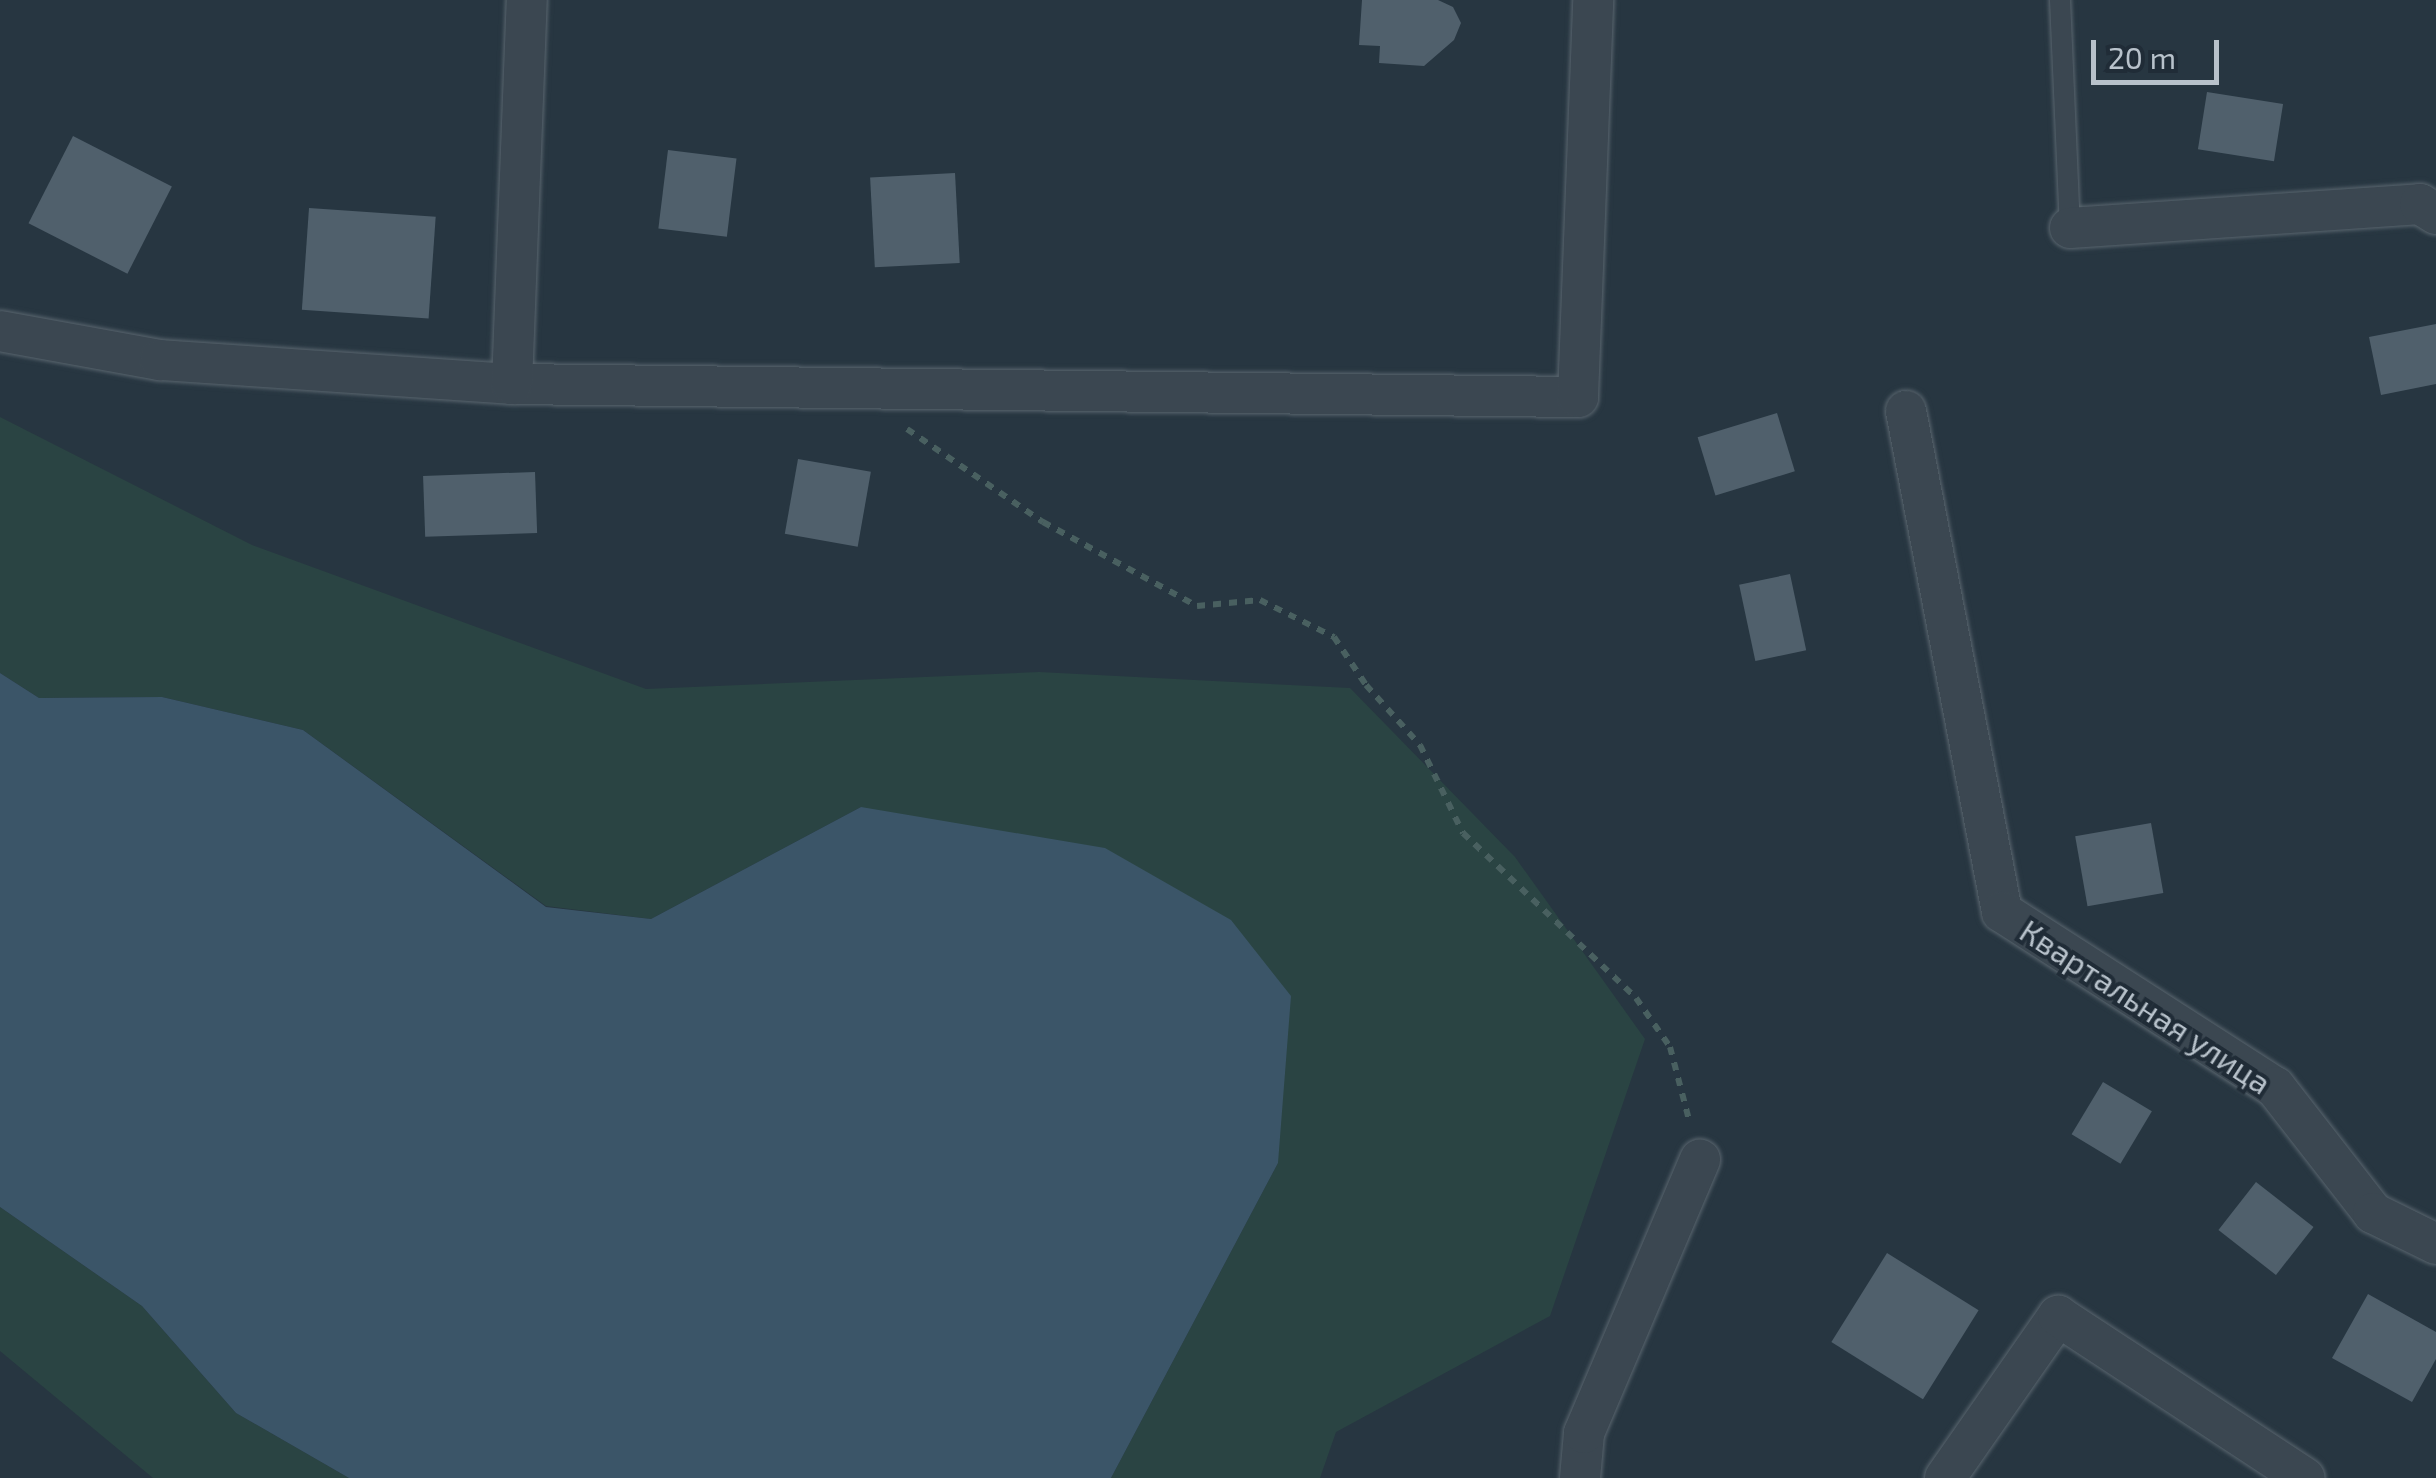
<!DOCTYPE html>
<html>
<head>
<meta charset="utf-8">
<style>
  body { margin:0 }
  #map { position:relative; width:2436px; height:1478px; overflow:hidden; background:#273641; font-family:"Exo 2",sans-serif }
  div>[style] { position:absolute }
  [style*='--x'] { left:calc(var(--x)*1px); top:calc(var(--y)*1px); width:calc(var(--w)*1px); rotate:calc(var(--a)*1deg) }
  .green>* { inset:0; background:#2a4443 }
  .water>* { inset:0; background:#3b5568 }
  .building>* { inset:0; background:#50606c; transform-origin:0 0 }
  .path>* { height:6px; margin-top:-3px; transform-origin:0; background:repeating-linear-gradient(90deg,#496060 0 8px,transparent 0 16px) }
  .roads { filter:drop-shadow(0 0 2px #59656e) drop-shadow(0 0 2px #59656e) }
  .service>* { height:20px; margin:-10px; padding:0 10px; transform-origin:10px; border-radius:10px; background:#3b4751 }
  .minor>* { height:40px; margin:-20px; padding:0 20px; transform-origin:20px; border-radius:20px; background:#3b4751 }
  span { translate:-50% -50%; white-space:nowrap; text-align:center; line-height:1.15; -webkit-text-stroke:8px #202c37; paint-order:stroke }
  .street-label { font-size:32px; color:#b8c2cb }
  .scale { position:absolute; left:2091px; top:40px; width:128px; height:45px; box-sizing:border-box; border:5px solid #b8c2cb; border-top:0; padding-left:12px; font-size:30px; line-height:35px; white-space:nowrap; color:#b8c2cb; -webkit-text-stroke:8px #202c37; paint-order:stroke }
</style>
</head>
<body>
<div id="map">
  <div class="green">
    <i style="clip-path:polygon(0 417px,252px 545px,646px 689px,1039px 672px,1350px 688px,1515px 857px,1645px 1039px,1550px 1316px,1336px 1432px,1320px 1478px,1111px 1478px,1278px 1163px,861px 807px,651px 919px,546px 906px,303px 730px,162px 697px,39px 698px,0 673px)"></i>
    <i style="clip-path:polygon(0 1207px,142px 1306px,236px 1413px,349px 1478px,153px 1478px,0 1351px)"></i>
  </div>
  <div class="water">
    <i style="clip-path:polygon(0 673px,39px 698px,162px 697px,303px 730px,546px 907px,651px 919px,861px 807px,1105px 848px,1231px 920px,1291px 996px,1278px 1163px,1111px 1478px,349px 1478px,236px 1413px,142px 1306px,0 1207px)"></i>
  </div>
  <div class="building">
    <i style="clip-path:polygon(1362px 0,1438px 0,1453px 7px,1461px 23px,1454px 40px,1424px 66px,1379px 63px,1380px 46px,1359px 45px)"></i>
    <i style="left:2207px;top:92px;width:77px;height:58px;rotate:9deg"></i>
    <i style="left:73px;top:136px;width:111px;height:98px;rotate:27deg"></i>
    <i style="left:668px;top:150px;width:69px;height:79px;rotate:7deg"></i>
    <i style="left:955px;top:173px;width:90px;height:85px;rotate:87deg"></i>
    <i style="left:309px;top:208px;width:127px;height:102px;rotate:4deg"></i>
    <i style="clip-path:polygon(2436px 324px,2436px 384px,2381px 395px,2369px 337px)"></i>
    <i style="left:1777px;top:413px;width:61px;height:83px;rotate:73deg"></i>
    <i style="left:798px;top:459px;width:74px;height:76px;rotate:10deg"></i>
    <i style="left:535px;top:472px;width:61px;height:112px;rotate:88deg"></i>
    <i style="left:1790px;top:574px;width:78px;height:52px;rotate:78deg"></i>
    <i style="left:2151px;top:823px;width:71px;height:77px;rotate:80deg"></i>
    <i style="left:2103px;top:1082px;width:57px;height:61px;rotate:31deg"></i>
    <i style="left:2256px;top:1182px;width:73px;height:61px;rotate:38deg"></i>
    <i style="left:1887px;top:1253px;width:108px;height:105px;rotate:32deg"></i>
    <i style="clip-path:polygon(2368px 1294px,2436px 1332px,2436px 1359px,2412px 1402px,2332px 1358px)"></i>
  </div>
  <div class="path">
    <i style="--x:907;--y:429;--w:165;--a:34.4"></i>
    <i style="--x:1043;--y:522;--w:175;--a:28.6"></i>
    <i style="--x:1197;--y:606;--w:63;--a:-5.4"></i>
    <i style="--x:1260;--y:600;--w:83;--a:26.6"></i>
    <i style="--x:1334;--y:637;--w:58;--a:56.3"></i>
    <i style="--x:1366;--y:685;--w:81;--a:48"></i>
    <i style="--x:1420;--y:745;--w:98;--a:64"></i>
    <i style="--x:1463;--y:833;--w:239;--a:43.6"></i>
    <i style="--x:1636;--y:998;--w:60;--a:55.2"></i>
    <i style="--x:1670;--y:1047;--w:75;--a:75.4"></i>
  </div>
  <div class="roads">
    <div class="service">
      <i style="--x:2060;--y:0;--w:228;--a:87.5"></i>
    </div>
    <div class="minor">
      <i style="--x:2070;--y:228;--w:351;--a:-3.9"></i>
      <i style="--x:2420;--y:204;--w:19;--a:32"></i>
      <i style="--x:0;--y:331;--w:163;--a:10.3"></i>
      <i style="--x:160;--y:360;--w:353;--a:3.9"></i>
      <i style="--x:512;--y:384;--w:1066;--a:0.7"></i>
      <i style="--x:1578;--y:397;--w:397;--a:-87.8"></i>
      <i style="--x:512;--y:384;--w:384;--a:-87.8"></i>
      <i style="--x:1906;--y:411;--w:510;--a:79.15"></i>
      <i style="--x:2002;--y:912;--w:324;--a:32.7"></i>
      <i style="--x:2275;--y:1087;--w:160;--a:52.1"></i>
      <i style="--x:2373;--y:1213;--w:70;--a:26.2"></i>
      <i style="--x:1580;--y:1478;--w:45;--a:-84.9"></i>
      <i style="--x:1584;--y:1433;--w:297;--a:-67"></i>
      <i style="--x:1945;--y:1478;--w:198;--a:-55.1"></i>
      <i style="--x:2058;--y:1316;--w:295;--a:33.3"></i>
    </div>
  </div>
  <div class="street-label">
    <span style="left:2146px;top:1006px;rotate:33deg">Квартальная улица</span>
  </div>
  <div class="scale">20 m</div>
</div>
</body>
</html>
